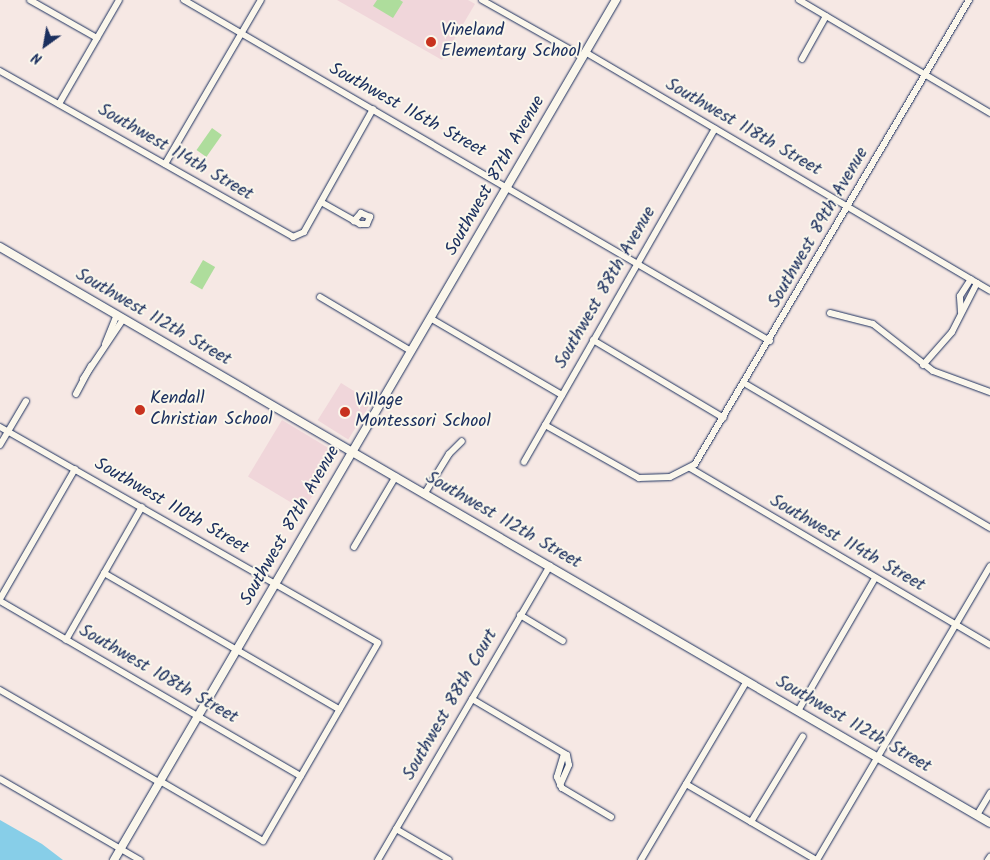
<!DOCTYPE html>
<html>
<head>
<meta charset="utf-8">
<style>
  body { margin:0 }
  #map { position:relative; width:990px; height:860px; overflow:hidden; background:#f6e8e4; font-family:Kalam,sans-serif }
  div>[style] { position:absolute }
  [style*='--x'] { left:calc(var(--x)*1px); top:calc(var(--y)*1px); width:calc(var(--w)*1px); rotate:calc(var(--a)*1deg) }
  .built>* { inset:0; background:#f0d6da; transform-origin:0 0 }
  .green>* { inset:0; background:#aedd9c; transform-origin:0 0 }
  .water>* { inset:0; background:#87cee8 }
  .roads { filter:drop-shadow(0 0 1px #1b2f5e) drop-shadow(0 0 1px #1b2f5e) }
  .minor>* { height:6px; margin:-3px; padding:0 3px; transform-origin:3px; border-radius:3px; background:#fbf7ec }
  .major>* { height:8px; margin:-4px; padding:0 4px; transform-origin:4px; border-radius:4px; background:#fbf7ec }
  .dots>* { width:14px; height:14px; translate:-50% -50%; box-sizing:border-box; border:2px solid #fbf7ec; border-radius:50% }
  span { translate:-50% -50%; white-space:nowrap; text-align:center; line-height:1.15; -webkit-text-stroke:4px #fbf7ec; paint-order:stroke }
  .poi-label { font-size:18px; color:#1b2f5e }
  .left { translate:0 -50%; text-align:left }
  .street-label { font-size:18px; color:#1b2f5e }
  .north { position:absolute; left:20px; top:20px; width:50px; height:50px; -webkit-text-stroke:4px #fbf7ec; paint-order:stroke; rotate:212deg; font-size:14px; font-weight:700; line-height:20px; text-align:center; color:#1b2f5e }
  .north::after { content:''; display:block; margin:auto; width:18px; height:22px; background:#1b2f5e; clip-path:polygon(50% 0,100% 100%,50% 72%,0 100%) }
</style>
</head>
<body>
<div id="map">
  <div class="built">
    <i style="clip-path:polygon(337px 0,468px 0,475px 4px,442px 60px)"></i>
    <i style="left:341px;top:383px;width:36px;height:44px;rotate:32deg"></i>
    <i style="left:282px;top:420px;width:65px;height:66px;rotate:31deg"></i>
  </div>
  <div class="green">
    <i style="clip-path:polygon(377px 0,400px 0,403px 2px,393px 18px,373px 6px)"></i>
    <i style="left:212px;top:128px;width:12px;height:27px;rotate:35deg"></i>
    <i style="left:203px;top:260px;width:14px;height:26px;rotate:30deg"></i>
  </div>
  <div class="water">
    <i style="clip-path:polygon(0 820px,42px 844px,63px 860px,0 860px)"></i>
  </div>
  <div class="roads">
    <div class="minor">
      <i style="--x:30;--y:0;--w:77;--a:29.6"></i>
      <i style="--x:184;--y:0;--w:678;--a:30.2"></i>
      <i style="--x:482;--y:0;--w:116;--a:29.4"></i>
      <i style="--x:799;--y:0;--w:222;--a:30.6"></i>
      <i style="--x:585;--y:52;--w:470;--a:30.5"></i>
      <i style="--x:802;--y:59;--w:49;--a:-60.8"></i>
      <i style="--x:0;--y:71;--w:337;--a:29.5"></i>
      <i style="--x:293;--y:237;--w:12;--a:-24"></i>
      <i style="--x:304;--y:232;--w:141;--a:-60.7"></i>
      <i style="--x:59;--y:104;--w:120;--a:-60"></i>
      <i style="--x:165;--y:164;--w:190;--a:-59.7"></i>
      <i style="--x:321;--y:202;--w:45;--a:29.4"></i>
      <i style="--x:360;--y:224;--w:7;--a:0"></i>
      <i style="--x:367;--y:224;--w:8;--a:-67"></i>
      <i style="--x:370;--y:217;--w:10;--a:-156"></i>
      <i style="--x:361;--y:213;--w:11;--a:131"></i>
      <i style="--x:320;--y:297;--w:106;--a:30.7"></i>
      <i style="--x:961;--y:312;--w:16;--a:-94"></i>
      <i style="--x:960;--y:296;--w:20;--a:-57"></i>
      <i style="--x:830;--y:313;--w:44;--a:14.3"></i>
      <i style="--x:873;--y:324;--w:76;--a:38.1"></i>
      <i style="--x:933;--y:371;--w:61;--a:20.2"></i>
      <i style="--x:430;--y:318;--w:153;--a:30.3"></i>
      <i style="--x:593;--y:340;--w:152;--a:30.8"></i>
      <i style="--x:105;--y:344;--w:31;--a:-68"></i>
      <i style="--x:923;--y:365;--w:44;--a:-48.7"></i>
      <i style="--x:952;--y:332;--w:55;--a:-63"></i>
      <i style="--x:83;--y:379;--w:73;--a:-56.1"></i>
      <i style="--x:744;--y:383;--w:286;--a:30.5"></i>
      <i style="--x:76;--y:394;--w:32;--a:-62"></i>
      <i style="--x:545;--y:425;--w:108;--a:29.4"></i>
      <i style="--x:639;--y:478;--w:31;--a:-2"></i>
      <i style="--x:670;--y:477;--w:28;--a:-27"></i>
      <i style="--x:695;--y:464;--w:539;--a:-59.44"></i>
      <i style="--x:0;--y:427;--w:435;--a:29.7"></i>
      <i style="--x:378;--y:643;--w:229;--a:120.1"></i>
      <i style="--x:263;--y:841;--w:119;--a:-149.8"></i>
      <i style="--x:0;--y:445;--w:51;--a:-59.4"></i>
      <i style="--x:524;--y:462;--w:384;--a:-60.2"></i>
      <i style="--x:690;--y:468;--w:348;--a:30.5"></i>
      <i style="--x:425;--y:493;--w:46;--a:-58.4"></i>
      <i style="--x:449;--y:454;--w:18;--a:-45"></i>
      <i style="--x:354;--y:547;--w:82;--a:-59.4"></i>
      <i style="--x:104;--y:573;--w:272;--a:30.1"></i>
      <i style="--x:0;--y:599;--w:150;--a:-60"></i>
      <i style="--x:0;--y:601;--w:348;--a:30.2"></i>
      <i style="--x:520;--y:615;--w:50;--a:31.2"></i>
      <i style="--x:66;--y:640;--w:153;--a:-60.3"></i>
      <i style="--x:0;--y:690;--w:184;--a:30.1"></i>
      <i style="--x:472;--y:699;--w:110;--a:30.5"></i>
      <i style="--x:567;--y:755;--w:10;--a:79"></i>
      <i style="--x:569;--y:765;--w:22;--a:114"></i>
      <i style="--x:798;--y:711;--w:154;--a:-59.9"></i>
      <i style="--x:564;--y:754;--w:24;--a:107"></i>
      <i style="--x:557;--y:777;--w:12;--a:66"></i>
      <i style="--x:562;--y:788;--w:57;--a:30.6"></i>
      <i style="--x:0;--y:779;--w:162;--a:30.1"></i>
      <i style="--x:686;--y:784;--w:151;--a:30.3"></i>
      <i style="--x:977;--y:815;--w:26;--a:-59"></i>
      <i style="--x:751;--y:822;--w:100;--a:-58.8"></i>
      <i style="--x:396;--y:829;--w:61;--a:30.3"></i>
      <i style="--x:378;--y:860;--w:341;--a:-59.7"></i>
      <i style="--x:641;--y:860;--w:208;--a:-59.4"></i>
      <i style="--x:817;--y:860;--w:341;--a:-59.5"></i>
      <i style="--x:988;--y:860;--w:4;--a:-56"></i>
    </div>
    <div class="major">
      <i style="--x:0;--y:247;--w:1145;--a:30.19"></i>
      <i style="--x:114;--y:860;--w:996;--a:-59.73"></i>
    </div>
  </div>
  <div class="dots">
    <i style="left:431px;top:42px;background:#c8321e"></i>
    <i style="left:140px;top:410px;background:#c8321e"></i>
    <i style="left:345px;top:412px;background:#c8321e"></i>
  </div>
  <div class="poi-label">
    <span class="left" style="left:441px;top:42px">Vineland<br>Elementary School</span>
    <span class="left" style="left:150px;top:410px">Kendall<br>Christian School</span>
    <span class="left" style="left:355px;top:412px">Village<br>Montessori School</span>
  </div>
  <div class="street-label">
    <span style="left:407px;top:111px;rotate:29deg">Southwest 116th Street</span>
    <span style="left:743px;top:128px;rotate:30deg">Southwest 118th Street</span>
    <span style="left:175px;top:153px;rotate:30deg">Southwest 114th Street</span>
    <span style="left:496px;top:176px;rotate:-60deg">Southwest 87th Avenue</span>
    <span style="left:819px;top:228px;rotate:-60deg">Southwest 89th Avenue</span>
    <span style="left:606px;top:288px;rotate:-60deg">Southwest 88th Avenue</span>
    <span style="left:153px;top:318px;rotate:30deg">Southwest 112th Street</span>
    <span style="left:171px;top:507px;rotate:30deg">Southwest 110th Street</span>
    <span style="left:503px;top:521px;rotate:30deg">Southwest 112th Street</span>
    <span style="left:291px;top:526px;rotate:-60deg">Southwest 87th Avenue</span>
    <span style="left:847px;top:544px;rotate:30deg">Southwest 114th Street</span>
    <span style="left:158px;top:675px;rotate:30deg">Southwest 108th Street</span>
    <span style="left:451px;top:705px;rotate:-60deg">Southwest 88th Court</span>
    <span style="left:853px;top:725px;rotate:30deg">Southwest 112th Street</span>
  </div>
  <div class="north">N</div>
</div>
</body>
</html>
